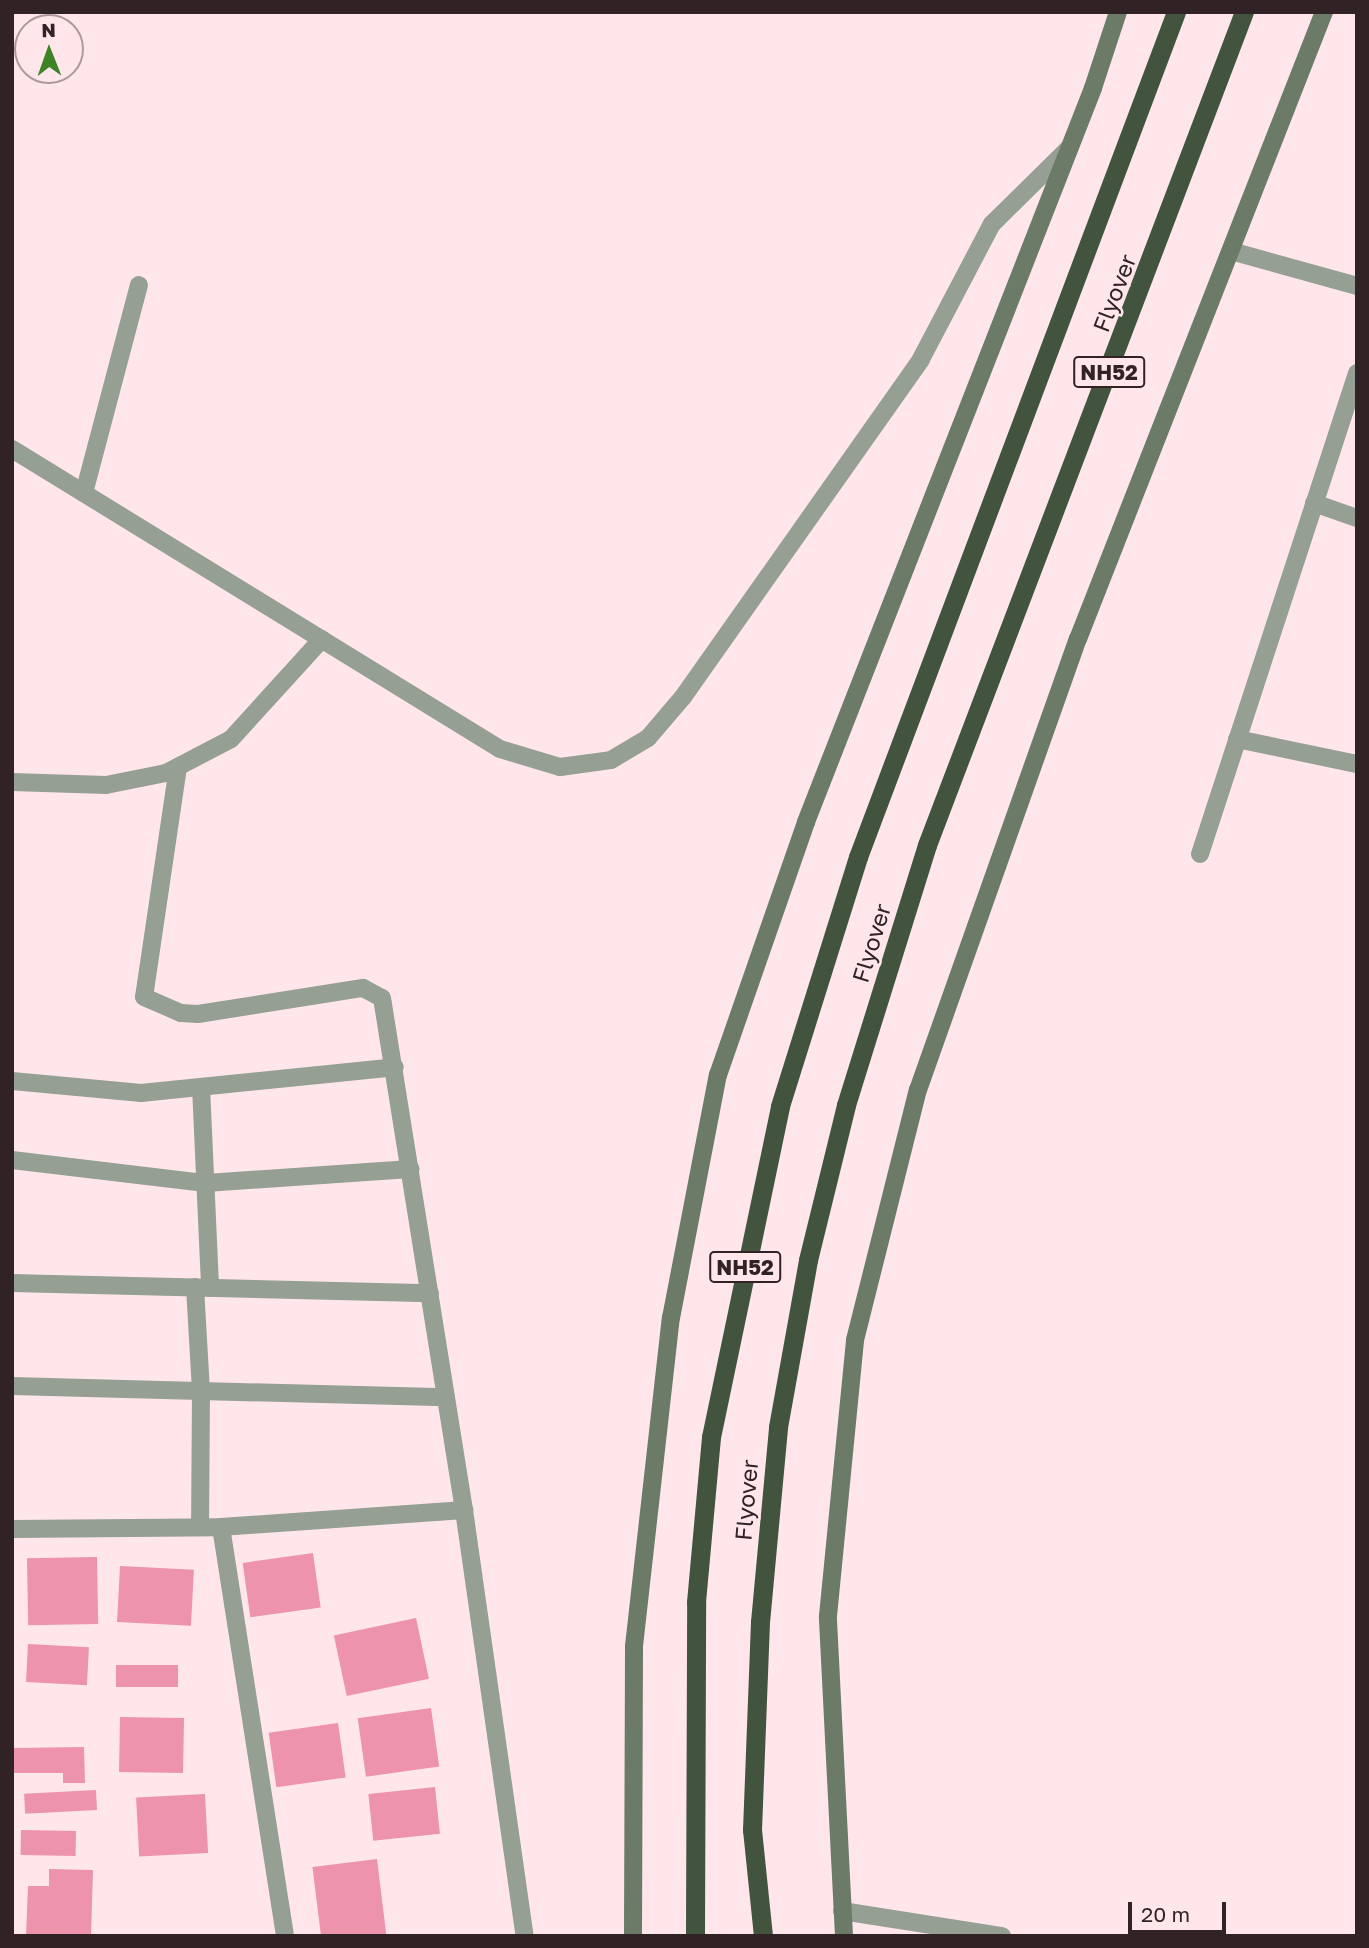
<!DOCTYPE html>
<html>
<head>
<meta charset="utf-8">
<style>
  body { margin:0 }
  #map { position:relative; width:1369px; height:1948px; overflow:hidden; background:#ffe6eb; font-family:"Golos Text",sans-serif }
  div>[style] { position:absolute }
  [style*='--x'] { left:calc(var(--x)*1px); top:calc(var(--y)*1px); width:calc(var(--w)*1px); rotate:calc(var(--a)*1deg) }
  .building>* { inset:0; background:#ed93ab; transform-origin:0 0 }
  .service>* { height:18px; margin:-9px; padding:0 9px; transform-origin:9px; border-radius:9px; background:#969f93 }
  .minor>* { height:18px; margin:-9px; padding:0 9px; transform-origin:9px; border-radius:9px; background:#969f93 }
  .secondary>* { height:18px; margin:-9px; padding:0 9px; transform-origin:9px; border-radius:9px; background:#6c7a68 }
  .trunk>* { height:19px; margin:-9.5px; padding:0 9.5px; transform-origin:9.5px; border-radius:9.5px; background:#42543e }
  span { translate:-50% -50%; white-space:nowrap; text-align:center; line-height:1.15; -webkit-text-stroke:5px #ffe6eb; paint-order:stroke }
  .shield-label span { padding:2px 5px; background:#ffe6eb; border:2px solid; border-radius:5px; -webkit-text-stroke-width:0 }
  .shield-label { font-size:21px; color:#312225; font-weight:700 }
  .street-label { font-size:23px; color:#312225 }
  .frame { position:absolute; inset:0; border:14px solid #312225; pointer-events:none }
  .north { position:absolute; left:14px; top:14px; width:70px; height:70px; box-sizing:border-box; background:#ffe6eb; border:2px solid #ad989c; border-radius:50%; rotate:359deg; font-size:19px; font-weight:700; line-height:28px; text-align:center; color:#312225 }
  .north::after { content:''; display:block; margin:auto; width:24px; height:32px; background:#3f8327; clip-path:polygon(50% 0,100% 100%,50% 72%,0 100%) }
  .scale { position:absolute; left:1128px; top:1902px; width:98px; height:32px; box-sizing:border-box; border:4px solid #312225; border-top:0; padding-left:9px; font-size:21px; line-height:24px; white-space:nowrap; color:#312225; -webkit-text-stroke:5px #ffe6eb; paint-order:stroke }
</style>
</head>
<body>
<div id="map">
  <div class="building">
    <i style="left:313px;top:1553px;width:55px;height:71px;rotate:82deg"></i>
    <i style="left:97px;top:1557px;width:67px;height:70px;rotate:89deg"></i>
    <i style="left:120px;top:1566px;width:74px;height:56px;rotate:3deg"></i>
    <i style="left:416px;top:1618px;width:62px;height:84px;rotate:78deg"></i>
    <i style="left:28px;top:1644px;width:61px;height:38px;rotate:3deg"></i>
    <i style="left:178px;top:1665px;width:22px;height:62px;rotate:90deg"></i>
    <i style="left:431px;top:1708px;width:59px;height:74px;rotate:82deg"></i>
    <i style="left:120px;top:1717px;width:64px;height:55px;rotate:1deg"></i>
    <i style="left:338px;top:1723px;width:55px;height:70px;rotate:82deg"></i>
    <i style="clip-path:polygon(84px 1747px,85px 1783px,63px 1783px,63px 1773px,14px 1773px,14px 1748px)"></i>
    <i style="left:435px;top:1787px;width:47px;height:67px;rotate:84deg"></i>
    <i style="left:96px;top:1790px;width:20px;height:72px;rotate:87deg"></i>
    <i style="left:205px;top:1794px;width:59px;height:69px;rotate:87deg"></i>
    <i style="left:21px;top:1830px;width:55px;height:25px;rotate:1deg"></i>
    <i style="left:377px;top:1859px;width:77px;height:65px;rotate:83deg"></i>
    <i style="clip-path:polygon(49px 1869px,93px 1870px,91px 1936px,26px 1936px,28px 1886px,49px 1886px)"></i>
  </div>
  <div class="service">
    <i style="--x:842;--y:1911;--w:162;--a:8.9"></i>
  </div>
  <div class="minor">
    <i style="--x:1231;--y:251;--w:131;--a:15.5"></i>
    <i style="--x:12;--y:449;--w:573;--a:31.58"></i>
    <i style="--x:500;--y:749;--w:63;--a:16.7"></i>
    <i style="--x:560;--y:767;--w:51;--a:-7.8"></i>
    <i style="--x:611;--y:760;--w:43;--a:-30.7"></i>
    <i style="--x:648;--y:738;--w:54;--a:-49.5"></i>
    <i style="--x:683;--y:697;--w:413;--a:-54.8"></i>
    <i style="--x:921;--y:359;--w:153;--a:-62.3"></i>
    <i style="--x:992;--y:224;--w:108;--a:-44.6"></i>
    <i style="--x:84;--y:493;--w:215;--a:-75.2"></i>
    <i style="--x:1314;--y:503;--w:46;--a:19.2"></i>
    <i style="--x:1237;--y:739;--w:123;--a:11.8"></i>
    <i style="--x:178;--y:767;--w:232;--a:98.4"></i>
    <i style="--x:144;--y:997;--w:40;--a:23.4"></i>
    <i style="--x:181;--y:1013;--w:17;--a:3"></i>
    <i style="--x:198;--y:1014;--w:167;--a:-9"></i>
    <i style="--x:363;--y:988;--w:21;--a:28"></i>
    <i style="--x:382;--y:998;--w:519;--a:80.9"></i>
    <i style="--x:12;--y:782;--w:94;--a:1.8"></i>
    <i style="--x:106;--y:785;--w:61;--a:-11.3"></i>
    <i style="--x:166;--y:773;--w:73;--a:-27.6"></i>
    <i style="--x:231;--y:739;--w:135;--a:-47.7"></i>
    <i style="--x:1200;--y:854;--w:506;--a:-71.92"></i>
    <i style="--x:12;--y:1081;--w:130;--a:5.3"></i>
    <i style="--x:141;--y:1093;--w:255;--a:-5.8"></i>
    <i style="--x:201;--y:1087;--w:201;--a:87.4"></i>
    <i style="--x:12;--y:1160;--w:195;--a:6.8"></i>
    <i style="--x:206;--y:1183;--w:205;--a:-3.9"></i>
    <i style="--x:12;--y:1283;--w:418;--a:1.4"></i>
    <i style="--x:195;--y:1287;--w:104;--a:86.7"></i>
    <i style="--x:201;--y:1391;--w:136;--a:90.4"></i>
    <i style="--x:12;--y:1386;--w:434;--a:1.5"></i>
    <i style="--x:221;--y:1527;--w:414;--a:81.1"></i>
    <i style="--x:12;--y:1529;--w:209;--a:-0.5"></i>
    <i style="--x:221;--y:1527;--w:244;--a:-4"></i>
    <i style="--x:464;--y:1510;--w:430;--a:81.9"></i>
  </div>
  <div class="secondary">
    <i style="--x:633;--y:1936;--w:290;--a:-89.8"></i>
    <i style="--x:634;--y:1646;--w:330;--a:-83.6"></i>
    <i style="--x:671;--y:1318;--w:248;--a:-79.1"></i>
    <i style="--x:718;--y:1075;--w:268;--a:-70.8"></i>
    <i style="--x:806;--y:822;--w:788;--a:-68.64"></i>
    <i style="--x:1093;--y:88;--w:80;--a:-71.8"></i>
    <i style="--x:844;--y:1936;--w:320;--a:-92.9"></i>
    <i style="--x:828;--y:1616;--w:277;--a:-84.4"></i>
    <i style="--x:855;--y:1340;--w:258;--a:-75.9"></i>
    <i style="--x:918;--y:1090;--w:479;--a:-70.5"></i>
    <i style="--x:1078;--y:639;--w:674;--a:-68.58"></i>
  </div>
  <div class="trunk">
    <i style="--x:695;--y:1936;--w:334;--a:-89.8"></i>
    <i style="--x:696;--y:1602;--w:166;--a:-84.8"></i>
    <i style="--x:711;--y:1437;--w:338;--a:-78.2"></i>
    <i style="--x:780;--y:1106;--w:261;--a:-72.6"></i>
    <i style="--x:858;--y:857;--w:903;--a:-69.38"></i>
    <i style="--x:763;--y:1936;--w:107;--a:-95.9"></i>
    <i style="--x:752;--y:1830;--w:208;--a:-87.8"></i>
    <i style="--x:760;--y:1622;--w:196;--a:-84.7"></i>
    <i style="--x:778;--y:1427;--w:170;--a:-79.8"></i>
    <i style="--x:808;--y:1260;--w:160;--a:-76.2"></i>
    <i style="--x:846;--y:1105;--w:272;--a:-72.7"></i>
    <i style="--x:927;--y:845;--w:891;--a:-69.17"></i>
  </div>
  <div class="shield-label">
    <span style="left:1109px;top:372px">NH52</span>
    <span style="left:745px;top:1267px">NH52</span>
  </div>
  <div class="street-label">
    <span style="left:1114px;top:293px;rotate:-69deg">Flyover</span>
    <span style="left:871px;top:943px;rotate:-73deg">Flyover</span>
    <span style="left:746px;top:1500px;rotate:-85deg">Flyover</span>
  </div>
  <div class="frame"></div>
  <div class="north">N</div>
  <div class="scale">20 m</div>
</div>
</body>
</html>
